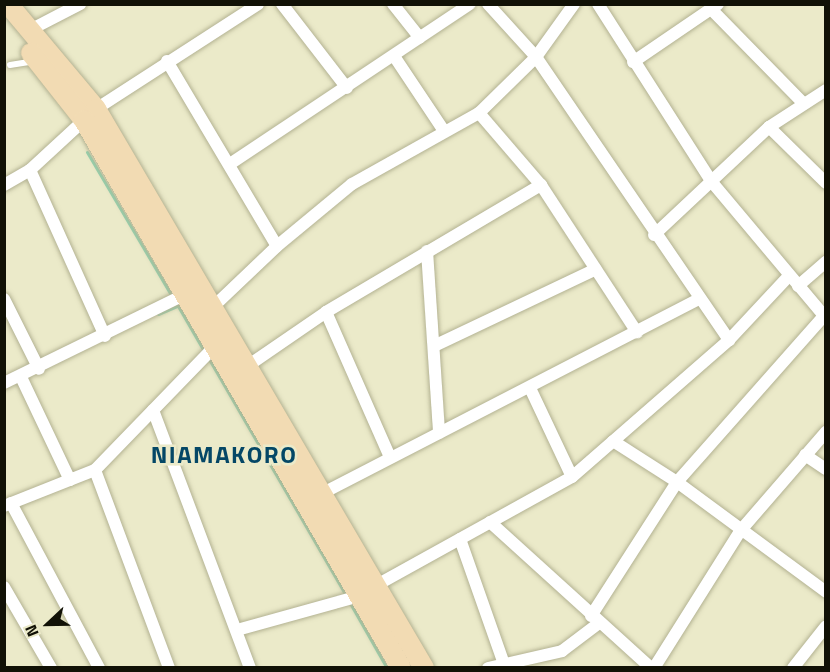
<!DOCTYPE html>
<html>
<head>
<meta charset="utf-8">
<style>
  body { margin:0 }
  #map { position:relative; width:830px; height:672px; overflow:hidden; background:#ebeac9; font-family:"Titillium Web",sans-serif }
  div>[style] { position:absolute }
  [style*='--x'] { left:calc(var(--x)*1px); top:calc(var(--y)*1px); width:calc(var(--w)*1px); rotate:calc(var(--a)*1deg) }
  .stream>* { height:3px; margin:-1.5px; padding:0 1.5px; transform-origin:1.5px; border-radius:1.5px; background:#93d0ac }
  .roads { filter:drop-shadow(0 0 2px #b3b292) drop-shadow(0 0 2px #b3b292) }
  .service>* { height:6px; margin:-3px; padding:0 3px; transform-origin:3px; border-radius:3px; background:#fff }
  .minor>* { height:12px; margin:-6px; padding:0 6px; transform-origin:6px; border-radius:6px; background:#fff }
  .primary>* { height:20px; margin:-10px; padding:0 10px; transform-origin:10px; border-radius:10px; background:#f2dbb3 }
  span { translate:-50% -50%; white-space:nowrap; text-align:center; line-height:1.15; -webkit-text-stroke:5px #ebeac9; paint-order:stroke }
  .district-label { font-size:24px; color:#044766; font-weight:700; letter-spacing:1.5px }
  .frame { position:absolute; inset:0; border:6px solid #111106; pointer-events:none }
  .north { position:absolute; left:18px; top:594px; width:60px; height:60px; -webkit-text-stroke:4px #ebeac9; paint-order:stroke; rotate:248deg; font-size:16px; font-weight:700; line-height:24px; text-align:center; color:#111106 }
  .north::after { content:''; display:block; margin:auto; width:21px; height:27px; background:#111106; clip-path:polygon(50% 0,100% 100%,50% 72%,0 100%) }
</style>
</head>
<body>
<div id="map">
  <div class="stream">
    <i style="--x:87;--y:152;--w:169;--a:59.5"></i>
    <i style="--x:178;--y:306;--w:52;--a:60"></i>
    <i style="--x:158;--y:314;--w:21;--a:-23"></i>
    <i style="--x:209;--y:359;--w:275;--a:59.9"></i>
    <i style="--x:350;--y:603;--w:75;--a:60.4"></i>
  </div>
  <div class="roads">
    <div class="service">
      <i style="--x:10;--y:65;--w:24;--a:-9"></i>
    </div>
    <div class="minor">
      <i style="--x:282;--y:4;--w:106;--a:52.3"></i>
      <i style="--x:393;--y:4;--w:43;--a:51.5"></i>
      <i style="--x:488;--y:4;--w:72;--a:47.8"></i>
      <i style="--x:536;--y:57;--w:343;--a:55.7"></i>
      <i style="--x:598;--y:4;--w:210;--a:57.4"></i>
      <i style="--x:711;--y:181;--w:179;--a:50"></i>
      <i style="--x:711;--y:9;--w:130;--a:45.6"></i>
      <i style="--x:28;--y:31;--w:59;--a:-27.4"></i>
      <i style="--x:394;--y:56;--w:90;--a:56.3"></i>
      <i style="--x:167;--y:61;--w:215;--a:59.3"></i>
      <i style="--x:633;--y:62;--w:103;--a:-34.3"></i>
      <i style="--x:479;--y:113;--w:95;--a:49.3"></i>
      <i style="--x:541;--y:185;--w:176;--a:56.9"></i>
      <i style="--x:769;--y:127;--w:80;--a:44.5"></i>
      <i style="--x:230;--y:164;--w:288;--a:-33.7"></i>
      <i style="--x:30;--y:170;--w:182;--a:65.7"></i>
      <i style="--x:4;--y:185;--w:30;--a:-30"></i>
      <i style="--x:30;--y:170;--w:90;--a:-42.7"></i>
      <i style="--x:96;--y:109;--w:193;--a:-32.9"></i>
      <i style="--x:654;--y:235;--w:158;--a:-43.2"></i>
      <i style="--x:769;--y:127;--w:68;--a:-33"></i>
      <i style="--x:427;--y:251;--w:182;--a:86.2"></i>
      <i style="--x:798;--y:286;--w:37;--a:-41"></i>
      <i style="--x:4;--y:299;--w:78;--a:63.4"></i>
      <i style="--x:213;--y:307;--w:88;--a:-43.6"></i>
      <i style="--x:277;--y:246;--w:97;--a:-39.6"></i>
      <i style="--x:352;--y:184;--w:145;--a:-29.2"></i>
      <i style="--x:479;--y:113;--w:80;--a:-44.5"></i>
      <i style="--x:536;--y:57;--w:65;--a:-54.4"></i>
      <i style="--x:326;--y:312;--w:158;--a:66.2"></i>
      <i style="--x:434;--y:346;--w:179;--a:-25.4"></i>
      <i style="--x:249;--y:365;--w:93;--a:-34.5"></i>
      <i style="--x:326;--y:312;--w:250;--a:-30.6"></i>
      <i style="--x:21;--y:377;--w:114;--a:64.6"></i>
      <i style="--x:4;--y:383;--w:203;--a:-26.1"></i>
      <i style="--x:530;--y:388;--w:98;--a:64.7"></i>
      <i style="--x:153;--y:410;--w:276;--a:69.4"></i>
      <i style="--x:613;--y:441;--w:76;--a:32.6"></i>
      <i style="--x:677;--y:482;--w:185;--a:36.4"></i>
      <i style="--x:805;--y:455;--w:25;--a:34"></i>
      <i style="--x:323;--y:493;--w:423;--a:-27.3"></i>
      <i style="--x:11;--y:503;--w:187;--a:61.9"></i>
      <i style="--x:4;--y:506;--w:98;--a:-21.6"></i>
      <i style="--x:490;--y:522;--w:217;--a:42.2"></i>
      <i style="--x:460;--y:539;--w:133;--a:70.6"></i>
      <i style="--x:375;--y:586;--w:225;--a:-29"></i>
      <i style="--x:572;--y:477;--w:208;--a:-41.1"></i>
      <i style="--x:729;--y:340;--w:86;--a:-46.9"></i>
      <i style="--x:4;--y:587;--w:94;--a:59.9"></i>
      <i style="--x:591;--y:616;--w:159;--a:-57.3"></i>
      <i style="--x:677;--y:482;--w:222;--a:-48.5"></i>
      <i style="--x:237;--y:630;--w:128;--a:-15.5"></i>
      <i style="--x:169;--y:668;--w:211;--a:-110.5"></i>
      <i style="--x:95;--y:470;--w:174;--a:-45.9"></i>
      <i style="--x:488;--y:668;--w:76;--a:-12.9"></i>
      <i style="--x:562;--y:651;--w:46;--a:-37.1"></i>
      <i style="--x:654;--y:668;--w:163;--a:-57.8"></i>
      <i style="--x:741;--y:530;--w:130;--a:-49.1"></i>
      <i style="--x:793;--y:668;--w:53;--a:-51.8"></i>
    </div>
    <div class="primary">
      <i style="--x:8;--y:4;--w:137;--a:50"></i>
      <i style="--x:96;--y:109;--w:648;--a:59.6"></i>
      <i style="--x:31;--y:53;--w:85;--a:51.7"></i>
      <i style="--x:84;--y:120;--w:633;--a:59.95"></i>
    </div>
  </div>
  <div class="district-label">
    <span style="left:224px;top:455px">NIAMAKORO</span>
  </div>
  <div class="frame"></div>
  <div class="north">N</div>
</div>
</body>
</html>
